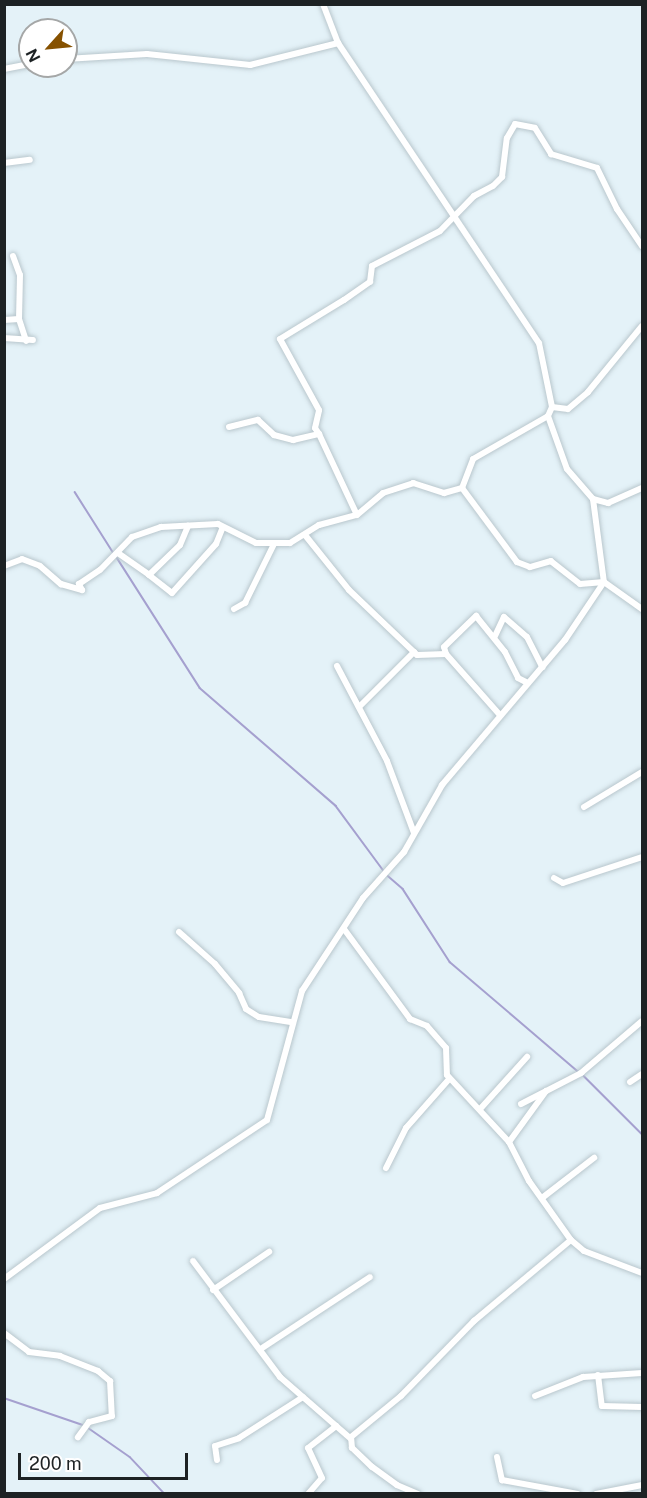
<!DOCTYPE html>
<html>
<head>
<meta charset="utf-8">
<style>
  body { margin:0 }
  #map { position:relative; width:647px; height:1498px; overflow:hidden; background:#e4f2f8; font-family:"Public Sans",sans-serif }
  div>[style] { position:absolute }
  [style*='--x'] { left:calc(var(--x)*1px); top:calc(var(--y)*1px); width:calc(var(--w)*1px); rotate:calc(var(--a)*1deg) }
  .stream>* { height:1.5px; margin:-0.75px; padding:0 0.75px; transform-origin:0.75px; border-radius:0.75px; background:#a5a0cf }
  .roads { filter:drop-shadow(0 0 2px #b9c7cd) drop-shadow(0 0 2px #b9c7cd) }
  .street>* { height:6px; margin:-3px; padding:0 3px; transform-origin:3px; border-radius:3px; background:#fff }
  span { translate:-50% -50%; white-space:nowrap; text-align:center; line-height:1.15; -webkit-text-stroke:4.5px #fff; paint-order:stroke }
  .frame { position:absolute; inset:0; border:6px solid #1d2224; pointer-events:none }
  .north { position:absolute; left:18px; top:18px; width:60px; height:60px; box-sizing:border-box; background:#fff; border:2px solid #a5a7a7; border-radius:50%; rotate:243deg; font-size:16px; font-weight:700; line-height:24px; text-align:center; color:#1d2224 }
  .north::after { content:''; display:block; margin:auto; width:21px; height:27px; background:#865100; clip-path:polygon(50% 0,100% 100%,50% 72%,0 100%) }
  .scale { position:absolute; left:18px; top:1453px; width:170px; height:27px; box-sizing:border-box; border:3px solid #1d2224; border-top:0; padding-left:8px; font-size:18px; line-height:21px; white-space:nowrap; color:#1d2224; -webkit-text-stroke:4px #fff; paint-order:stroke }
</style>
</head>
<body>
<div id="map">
  <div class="stream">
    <i style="--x:75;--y:492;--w:71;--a:57.7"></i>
    <i style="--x:116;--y:556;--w:156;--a:57.5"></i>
    <i style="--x:200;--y:688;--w:180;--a:40.9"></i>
    <i style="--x:336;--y:806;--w:81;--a:53.6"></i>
    <i style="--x:387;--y:875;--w:21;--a:41"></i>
    <i style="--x:403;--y:889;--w:87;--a:57.2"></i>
    <i style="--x:450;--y:962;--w:170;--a:40.5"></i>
    <i style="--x:583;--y:1075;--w:83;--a:45"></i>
    <i style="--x:4;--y:1398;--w:83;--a:18.9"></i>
    <i style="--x:87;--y:1427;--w:52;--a:34.9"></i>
    <i style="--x:130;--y:1457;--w:51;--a:46.6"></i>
  </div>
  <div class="roads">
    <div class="street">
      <i style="--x:323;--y:4;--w:42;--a:69"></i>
      <i style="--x:338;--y:43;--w:361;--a:56.2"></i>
      <i style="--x:539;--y:343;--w:65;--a:78.5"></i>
      <i style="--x:552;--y:407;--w:10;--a:114"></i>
      <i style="--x:548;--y:416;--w:56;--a:70.3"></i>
      <i style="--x:567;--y:469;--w:40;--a:49"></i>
      <i style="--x:593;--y:499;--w:84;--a:82.5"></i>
      <i style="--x:604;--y:582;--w:47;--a:35.4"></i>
      <i style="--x:66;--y:59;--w:81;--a:-3.5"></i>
      <i style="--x:147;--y:54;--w:104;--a:6.1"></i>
      <i style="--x:250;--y:65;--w:91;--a:-14"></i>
      <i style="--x:4;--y:69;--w:26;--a:-11"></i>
      <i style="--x:4;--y:163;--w:26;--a:-7"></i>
      <i style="--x:13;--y:256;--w:20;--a:70"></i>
      <i style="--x:20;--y:275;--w:44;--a:91.3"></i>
      <i style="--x:19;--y:319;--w:23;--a:72"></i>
      <i style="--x:4;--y:320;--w:15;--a:-4"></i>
      <i style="--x:4;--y:338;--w:29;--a:4"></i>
      <i style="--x:552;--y:407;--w:16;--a:7"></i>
      <i style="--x:568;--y:409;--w:26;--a:-40"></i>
      <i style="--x:588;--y:392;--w:85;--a:-50.7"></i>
      <i style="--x:229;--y:427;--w:30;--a:-14"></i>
      <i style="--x:258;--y:420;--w:22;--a:43"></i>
      <i style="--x:274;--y:435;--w:20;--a:15"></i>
      <i style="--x:293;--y:440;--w:27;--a:-13"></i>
      <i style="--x:319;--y:434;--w:89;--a:64.9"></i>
      <i style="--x:319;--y:434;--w:7;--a:-124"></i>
      <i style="--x:315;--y:428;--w:18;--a:-77"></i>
      <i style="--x:319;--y:410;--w:81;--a:-118.8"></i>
      <i style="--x:280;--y:339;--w:75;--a:-31.4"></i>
      <i style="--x:344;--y:300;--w:32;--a:-35"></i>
      <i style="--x:370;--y:282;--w:16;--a:-83"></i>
      <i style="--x:372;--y:266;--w:76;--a:-27.2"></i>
      <i style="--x:440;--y:231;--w:49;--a:-45.8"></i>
      <i style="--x:474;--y:196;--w:21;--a:-28"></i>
      <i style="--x:493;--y:186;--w:13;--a:-45"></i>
      <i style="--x:502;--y:177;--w:39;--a:-83"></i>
      <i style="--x:507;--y:138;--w:16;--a:-60"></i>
      <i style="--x:515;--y:124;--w:20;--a:11"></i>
      <i style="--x:535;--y:128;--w:31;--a:58"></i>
      <i style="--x:551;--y:154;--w:48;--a:16.9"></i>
      <i style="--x:597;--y:168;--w:46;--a:64"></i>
      <i style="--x:617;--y:209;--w:45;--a:56"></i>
      <i style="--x:593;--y:499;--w:16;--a:15"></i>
      <i style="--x:608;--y:503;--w:37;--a:-24"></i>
      <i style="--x:305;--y:535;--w:70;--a:51.3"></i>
      <i style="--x:349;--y:590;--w:94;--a:43.7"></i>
      <i style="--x:417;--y:655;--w:29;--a:-2"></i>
      <i style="--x:446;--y:654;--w:81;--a:48.5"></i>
      <i style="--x:118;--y:553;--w:38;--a:35"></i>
      <i style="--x:149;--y:575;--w:43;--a:-44.1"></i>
      <i style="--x:180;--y:545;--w:21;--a:-67"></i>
      <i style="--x:4;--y:566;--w:19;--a:-21"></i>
      <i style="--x:22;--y:559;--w:19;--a:21"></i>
      <i style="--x:40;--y:566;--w:28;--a:41"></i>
      <i style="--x:61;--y:584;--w:22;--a:16"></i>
      <i style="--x:82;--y:590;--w:7;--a:-117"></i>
      <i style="--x:79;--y:584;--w:25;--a:-34"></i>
      <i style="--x:100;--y:570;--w:46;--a:-45.9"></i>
      <i style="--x:132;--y:537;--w:31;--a:-19"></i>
      <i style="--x:161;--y:527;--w:57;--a:-3"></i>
      <i style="--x:218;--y:524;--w:42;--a:26.6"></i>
      <i style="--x:256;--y:543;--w:34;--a:0"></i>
      <i style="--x:290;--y:543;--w:34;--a:-32"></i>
      <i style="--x:319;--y:525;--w:39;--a:-15"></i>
      <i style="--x:357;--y:515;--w:34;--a:-40"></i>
      <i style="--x:383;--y:493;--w:32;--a:-18"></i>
      <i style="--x:413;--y:483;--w:33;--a:18"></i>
      <i style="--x:444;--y:493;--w:19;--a:-16"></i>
      <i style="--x:462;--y:488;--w:31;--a:-69"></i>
      <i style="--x:473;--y:459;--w:86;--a:-29.8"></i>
      <i style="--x:149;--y:575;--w:29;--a:38"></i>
      <i style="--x:172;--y:593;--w:66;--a:-48.1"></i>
      <i style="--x:216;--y:544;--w:18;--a:-68"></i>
      <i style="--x:234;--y:609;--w:13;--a:-29"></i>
      <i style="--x:245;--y:603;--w:66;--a:-63.8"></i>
      <i style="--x:495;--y:636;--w:21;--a:-65"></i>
      <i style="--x:504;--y:617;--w:30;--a:41"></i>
      <i style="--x:527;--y:637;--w:34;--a:63"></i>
      <i style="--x:446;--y:654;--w:7;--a:-106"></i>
      <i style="--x:444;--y:647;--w:45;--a:-44.1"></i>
      <i style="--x:476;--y:616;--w:46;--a:51.1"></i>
      <i style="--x:505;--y:652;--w:29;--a:63"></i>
      <i style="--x:518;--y:678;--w:11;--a:27"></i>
      <i style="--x:337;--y:666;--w:107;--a:62.2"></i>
      <i style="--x:387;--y:761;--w:77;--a:69.4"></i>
      <i style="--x:359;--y:707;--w:78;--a:-45"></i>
      <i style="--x:584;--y:807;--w:68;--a:-31.1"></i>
      <i style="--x:554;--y:878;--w:10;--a:29"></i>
      <i style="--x:563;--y:883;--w:83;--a:-18.2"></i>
      <i style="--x:344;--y:929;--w:112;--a:53.7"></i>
      <i style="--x:410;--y:1019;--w:18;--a:22"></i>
      <i style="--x:427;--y:1026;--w:29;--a:49"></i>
      <i style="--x:446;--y:1048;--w:27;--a:88"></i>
      <i style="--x:447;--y:1075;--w:91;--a:47.2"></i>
      <i style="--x:509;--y:1142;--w:44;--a:62.9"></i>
      <i style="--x:529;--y:1181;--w:72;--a:54.6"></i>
      <i style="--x:571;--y:1240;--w:17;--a:40"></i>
      <i style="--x:584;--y:1251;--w:62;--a:20.8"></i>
      <i style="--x:179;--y:932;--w:48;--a:41.6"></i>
      <i style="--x:215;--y:964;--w:38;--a:50"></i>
      <i style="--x:239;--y:993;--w:17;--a:66"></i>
      <i style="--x:246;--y:1009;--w:15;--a:32"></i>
      <i style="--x:259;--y:1017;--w:32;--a:9"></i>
      <i style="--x:630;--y:1082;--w:14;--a:-34"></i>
      <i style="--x:521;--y:1104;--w:68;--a:-27.3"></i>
      <i style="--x:581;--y:1073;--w:80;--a:-40.4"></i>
      <i style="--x:481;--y:1108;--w:69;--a:-48"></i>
      <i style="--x:509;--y:1142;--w:63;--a:-54"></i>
      <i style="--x:386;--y:1168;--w:45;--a:-63.4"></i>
      <i style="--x:406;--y:1128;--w:65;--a:-48.7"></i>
      <i style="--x:542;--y:1198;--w:66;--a:-37.6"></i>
      <i style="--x:193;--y:1261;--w:145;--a:53.1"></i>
      <i style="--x:280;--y:1377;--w:94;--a:41.1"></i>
      <i style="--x:4;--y:1279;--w:119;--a:-36.5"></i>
      <i style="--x:100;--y:1208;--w:59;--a:-14.7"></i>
      <i style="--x:157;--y:1193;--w:132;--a:-33.6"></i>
      <i style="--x:267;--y:1120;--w:134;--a:-74.8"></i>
      <i style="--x:302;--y:991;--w:111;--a:-56.7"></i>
      <i style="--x:363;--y:898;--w:62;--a:-48.3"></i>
      <i style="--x:404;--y:852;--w:77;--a:-60.4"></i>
      <i style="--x:442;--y:785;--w:190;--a:-49.7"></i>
      <i style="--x:565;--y:640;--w:70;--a:-56.1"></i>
      <i style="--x:604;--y:582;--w:24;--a:175"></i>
      <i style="--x:580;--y:584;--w:37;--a:-142"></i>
      <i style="--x:551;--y:561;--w:22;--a:164"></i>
      <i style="--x:530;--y:567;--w:14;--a:-159"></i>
      <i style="--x:517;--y:562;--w:92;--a:-126.6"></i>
      <i style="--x:213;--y:1290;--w:68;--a:-34.2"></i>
      <i style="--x:4;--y:1333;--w:31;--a:37"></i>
      <i style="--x:29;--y:1352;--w:31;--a:7"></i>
      <i style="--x:60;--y:1356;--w:41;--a:21.5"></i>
      <i style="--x:98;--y:1371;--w:16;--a:40"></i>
      <i style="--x:110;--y:1381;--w:35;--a:87"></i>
      <i style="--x:112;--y:1416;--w:24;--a:165"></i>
      <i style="--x:89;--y:1422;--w:19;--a:126"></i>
      <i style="--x:262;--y:1348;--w:129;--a:-33.3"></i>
      <i style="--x:598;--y:1375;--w:31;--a:83"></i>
      <i style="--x:602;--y:1406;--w:40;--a:1.4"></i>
      <i style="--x:535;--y:1396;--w:52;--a:-21.6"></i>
      <i style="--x:583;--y:1377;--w:59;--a:-3.9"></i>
      <i style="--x:497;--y:1457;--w:24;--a:78"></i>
      <i style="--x:502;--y:1480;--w:77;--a:10.4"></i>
      <i style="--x:217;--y:1460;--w:14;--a:-98"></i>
      <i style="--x:215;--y:1446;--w:25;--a:-18"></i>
      <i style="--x:239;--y:1438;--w:76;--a:-32.6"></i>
      <i style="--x:308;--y:1494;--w:21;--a:-49"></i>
      <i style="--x:322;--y:1478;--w:33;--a:-115"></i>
      <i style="--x:308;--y:1448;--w:36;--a:-38"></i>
      <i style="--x:418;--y:1494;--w:23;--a:-157"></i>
      <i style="--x:397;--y:1485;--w:31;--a:-144"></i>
      <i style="--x:372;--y:1467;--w:28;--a:-136"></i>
      <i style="--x:352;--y:1448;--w:11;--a:-95"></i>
      <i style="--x:351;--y:1437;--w:65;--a:-39.4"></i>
      <i style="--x:401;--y:1396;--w:105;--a:-45.8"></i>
      <i style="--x:474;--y:1321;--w:126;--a:-39.9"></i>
      <i style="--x:596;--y:1494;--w:47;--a:-11.1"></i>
    </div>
  </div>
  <div class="frame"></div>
  <div class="north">N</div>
  <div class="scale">200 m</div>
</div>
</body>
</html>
